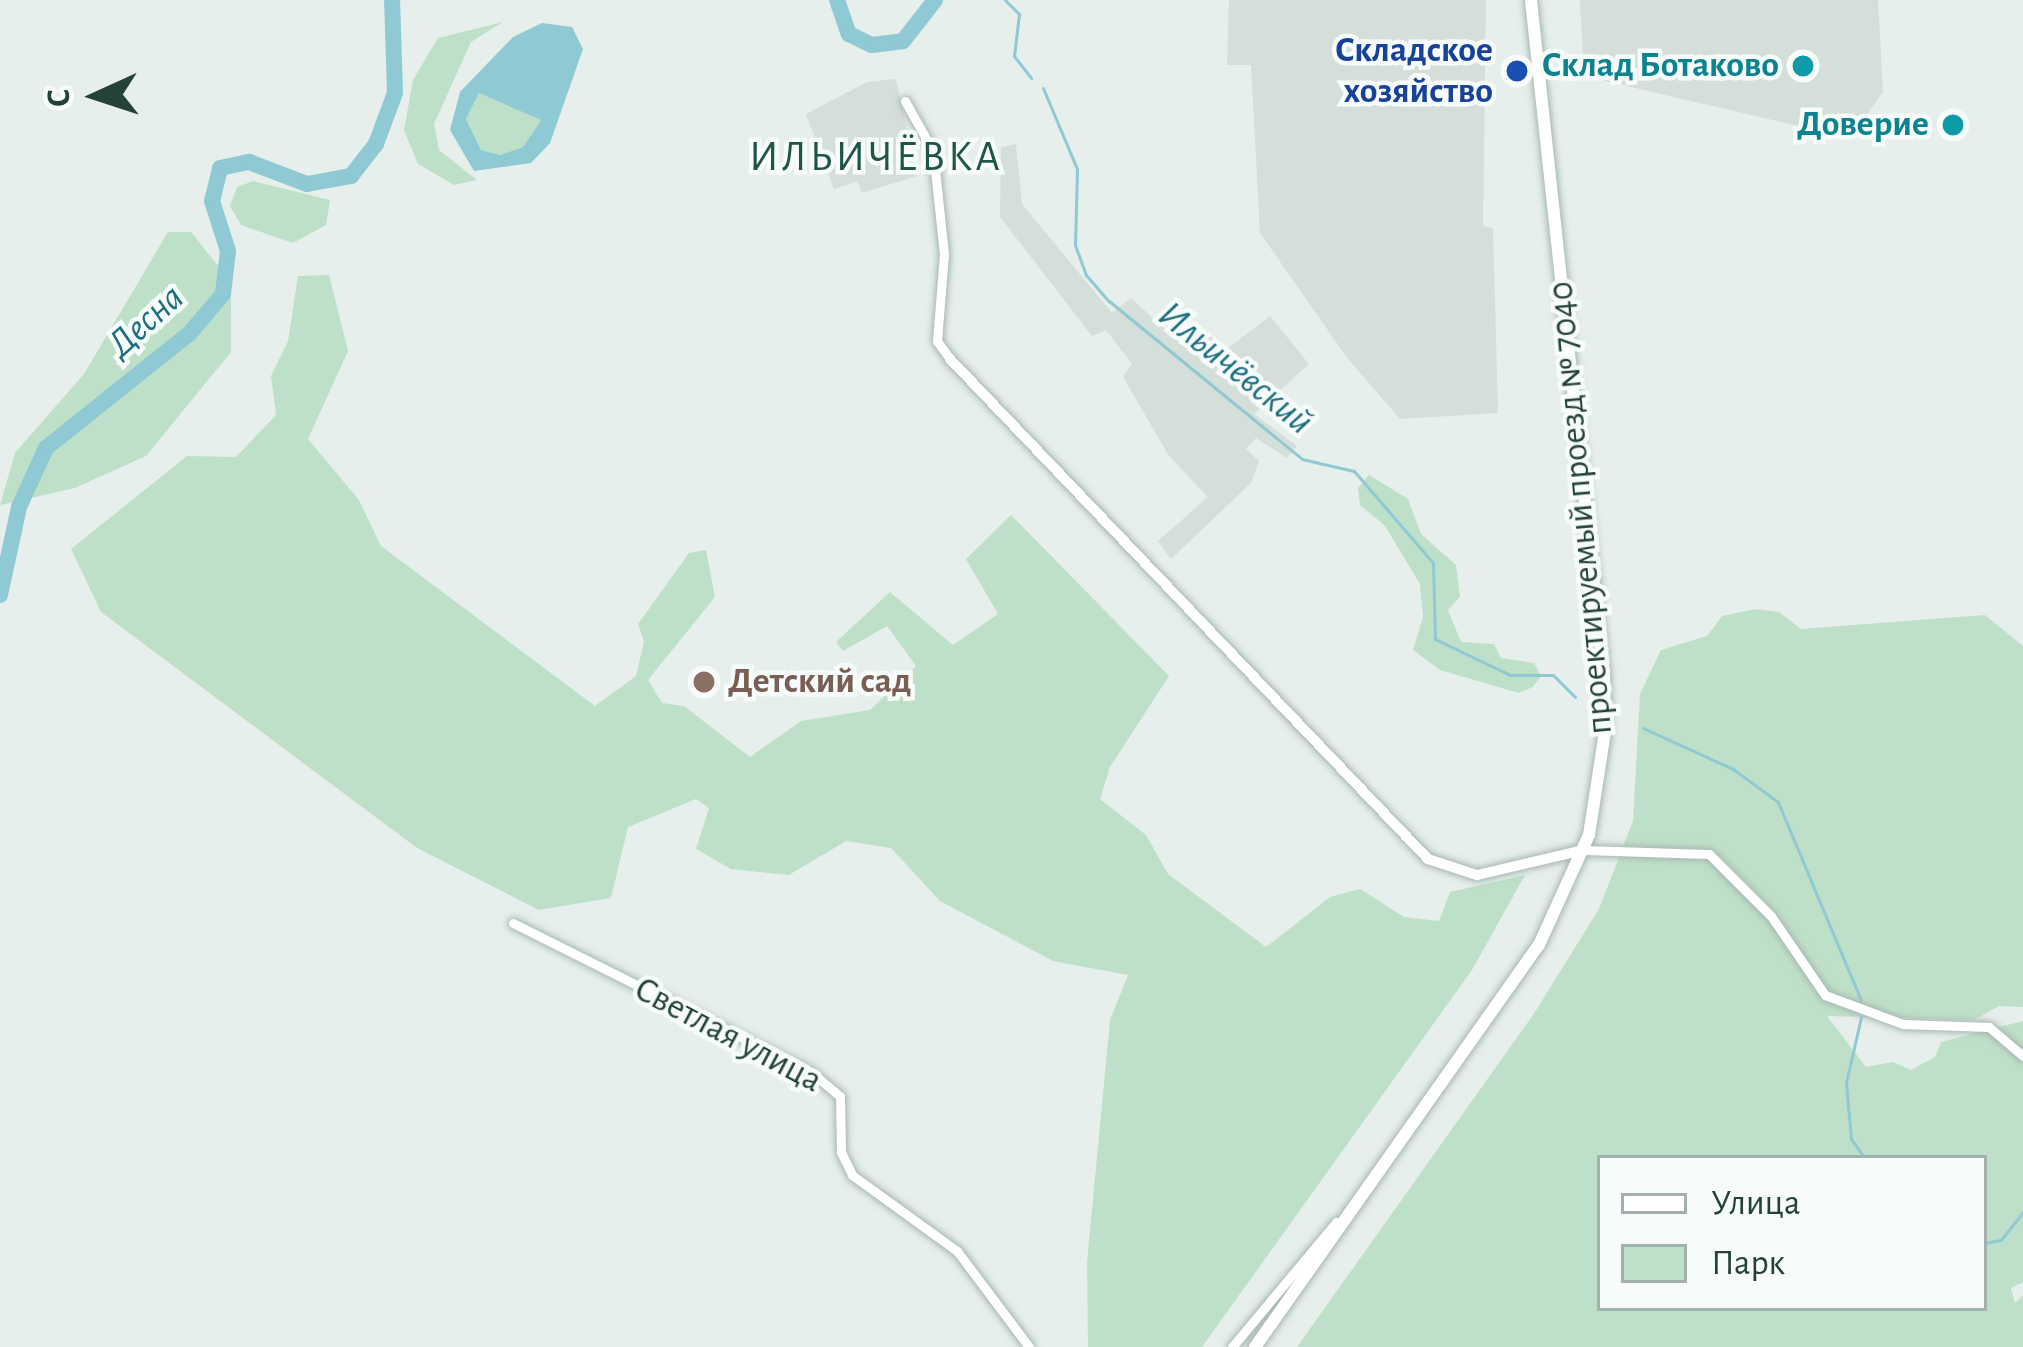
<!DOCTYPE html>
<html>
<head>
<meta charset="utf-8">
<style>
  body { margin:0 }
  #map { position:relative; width:2023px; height:1347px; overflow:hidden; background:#e6efeb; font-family:"Alegreya Sans",sans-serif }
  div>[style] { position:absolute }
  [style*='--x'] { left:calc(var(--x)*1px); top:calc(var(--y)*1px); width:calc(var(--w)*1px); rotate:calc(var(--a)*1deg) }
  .built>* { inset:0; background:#d4dfda }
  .green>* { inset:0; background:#bfe0c8 }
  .water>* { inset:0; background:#8ec9d4 }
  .stream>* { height:3px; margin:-1.5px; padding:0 1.5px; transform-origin:1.5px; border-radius:1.5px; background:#8ec9d4 }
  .river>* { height:16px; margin:-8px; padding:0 8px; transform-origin:8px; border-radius:8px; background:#8ec9d4 }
  .roads { filter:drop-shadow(0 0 3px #a8b8b2) drop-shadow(0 0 3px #a8b8b2) }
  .minor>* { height:9px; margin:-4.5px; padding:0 4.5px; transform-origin:4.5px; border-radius:4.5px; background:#fff }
  .tertiary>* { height:10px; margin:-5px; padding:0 5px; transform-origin:5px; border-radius:5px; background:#fff }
  .secondary>* { height:12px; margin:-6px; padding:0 6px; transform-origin:6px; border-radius:6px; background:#fff }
  .dots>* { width:33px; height:33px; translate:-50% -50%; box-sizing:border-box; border:6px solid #f7fbf9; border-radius:50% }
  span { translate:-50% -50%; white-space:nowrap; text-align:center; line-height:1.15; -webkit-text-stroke:9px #f7fbf9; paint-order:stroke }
  .transit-label { font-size:36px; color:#164399; font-weight:700 }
  .right { translate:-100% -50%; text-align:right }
  .culture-label { font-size:36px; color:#0d838f; font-weight:700 }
  .street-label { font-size:36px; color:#24423a }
  .education-label { font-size:36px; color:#785e54; font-weight:700 }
  .left { translate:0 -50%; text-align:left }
  .water-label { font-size:39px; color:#1c6f80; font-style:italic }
  .quarter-label { font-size:42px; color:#1f5548; letter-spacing:3px }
  .legend { position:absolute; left:1597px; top:1155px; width:390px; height:156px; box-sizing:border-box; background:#f7fbf9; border:3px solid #a3b1ad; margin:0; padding:15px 21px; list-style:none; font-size:36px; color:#24423a }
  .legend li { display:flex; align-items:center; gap:24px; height:60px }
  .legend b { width:60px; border:3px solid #a3b1ad }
  .north { position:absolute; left:36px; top:36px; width:120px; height:120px; -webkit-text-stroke:9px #f7fbf9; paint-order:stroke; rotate:267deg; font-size:33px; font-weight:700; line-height:48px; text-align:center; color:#24423a }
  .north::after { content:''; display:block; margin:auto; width:42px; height:54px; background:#24423a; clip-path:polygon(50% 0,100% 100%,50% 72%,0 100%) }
</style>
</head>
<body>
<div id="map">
  <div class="built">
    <i style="clip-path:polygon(1229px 0,1486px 0,1483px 226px,1493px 228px,1498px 413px,1400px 419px,1348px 359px,1260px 233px,1251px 65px,1227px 65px)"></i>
    <i style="clip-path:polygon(1580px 0,1878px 0,1883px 92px,1850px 138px,1584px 76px)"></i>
    <i style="clip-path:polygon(896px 79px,917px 176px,862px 193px,857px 181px,834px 189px,806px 114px,867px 82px)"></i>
    <i style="clip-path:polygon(1016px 144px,1022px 204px,1112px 313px,1131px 298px,1182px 345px,1204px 332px,1227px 349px,1270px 316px,1309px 364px,1254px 414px,1297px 446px,1287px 458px,1256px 438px,1246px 449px,1259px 461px,1251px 483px,1171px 559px,1158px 541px,1208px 497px,1169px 456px,1123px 377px,1132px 364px,1106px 330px,1092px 336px,1000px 217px,1001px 147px)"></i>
  </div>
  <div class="green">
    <i style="clip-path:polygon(503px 22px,471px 42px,434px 124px,439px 150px,477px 180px,454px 185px,418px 164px,404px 130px,413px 80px,438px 38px)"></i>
    <i style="clip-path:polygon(479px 92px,541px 120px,523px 147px,500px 155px,481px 150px,466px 119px)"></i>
    <i style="clip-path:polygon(253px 181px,330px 200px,326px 225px,293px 243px,241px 225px,230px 206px,237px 187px)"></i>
    <i style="clip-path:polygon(168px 232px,191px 232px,231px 282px,231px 352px,146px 456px,75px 488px,0 505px,15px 453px,84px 374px)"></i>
    <i style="clip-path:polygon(329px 275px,348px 351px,308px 439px,359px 500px,381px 546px,595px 706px,636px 676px,644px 642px,638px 624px,689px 553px,706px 550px,715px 597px,648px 680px,662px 703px,684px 706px,750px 757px,801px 721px,870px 710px,916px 666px,887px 626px,843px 651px,836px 642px,890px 592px,953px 645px,998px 614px,966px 559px,1011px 515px,1169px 676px,1110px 767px,1100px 799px,1146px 835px,1168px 874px,1266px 947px,1330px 897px,1360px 889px,1404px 917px,1439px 921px,1450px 892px,1525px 875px,1472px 970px,1202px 1347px,1088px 1347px,1087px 1262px,1110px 1020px,1128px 975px,1053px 961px,940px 901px,891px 848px,846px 841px,789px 875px,731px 869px,696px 849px,709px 808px,696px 799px,628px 827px,611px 898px,539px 910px,417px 848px,101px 612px,71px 549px,187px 456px,236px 457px,276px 415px,271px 376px,288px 341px,298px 276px)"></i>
    <i style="clip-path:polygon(1369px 475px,1408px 499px,1421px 534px,1456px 565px,1460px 597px,1448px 610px,1461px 642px,1494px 644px,1501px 658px,1534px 663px,1541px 676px,1533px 687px,1519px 693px,1440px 670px,1413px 650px,1423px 617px,1420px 584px,1385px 526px,1360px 505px,1358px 488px)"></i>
    <i style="clip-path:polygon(evenodd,1756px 609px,1779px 612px,1801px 629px,1985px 615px,2023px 646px,2023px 1007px,1999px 1006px,1974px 1020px,1827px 1016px,1866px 1067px,1893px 1062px,1911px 1070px,1935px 1057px,1941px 1042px,2023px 1021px,2023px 1282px,2011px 1288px,2015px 1303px,2023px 1295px,2023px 1347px,1297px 1347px,1533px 1015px,1599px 909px,1633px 821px,1640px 694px,1661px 650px,1707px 636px,1722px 616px,1756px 609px,1600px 1158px,1984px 1158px,1984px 1308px,1600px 1308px,1600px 1158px)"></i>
  </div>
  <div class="water">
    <i style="clip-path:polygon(evenodd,542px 23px,572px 27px,583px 49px,550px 143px,531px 163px,474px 171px,450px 130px,460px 92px,513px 37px,542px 23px,479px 93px,541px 120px,523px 147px,500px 155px,481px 150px,466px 119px,479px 93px)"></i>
  </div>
  <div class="stream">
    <i style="--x:1005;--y:0;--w:20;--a:45"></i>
    <i style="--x:1019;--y:14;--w:42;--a:96.8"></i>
    <i style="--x:1014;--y:56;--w:28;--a:52"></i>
    <i style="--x:1043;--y:88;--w:88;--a:67.2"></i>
    <i style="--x:1077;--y:169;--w:76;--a:91.5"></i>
    <i style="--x:1075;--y:245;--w:32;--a:70"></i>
    <i style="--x:1086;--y:275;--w:35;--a:49"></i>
    <i style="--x:1109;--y:301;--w:249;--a:39.3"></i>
    <i style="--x:1302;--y:459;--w:53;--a:13"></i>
    <i style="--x:1354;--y:471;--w:121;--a:49.3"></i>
    <i style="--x:1433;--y:563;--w:76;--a:88.5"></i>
    <i style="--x:1435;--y:639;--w:83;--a:25.6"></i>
    <i style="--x:1510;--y:675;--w:43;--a:0"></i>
    <i style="--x:1553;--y:675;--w:31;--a:45"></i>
    <i style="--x:1643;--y:728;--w:99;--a:24.5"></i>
    <i style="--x:1733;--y:769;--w:56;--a:36.3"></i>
    <i style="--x:1778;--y:802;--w:215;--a:67.3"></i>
    <i style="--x:1861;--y:1017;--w:68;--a:102.8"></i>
    <i style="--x:1846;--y:1083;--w:56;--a:84.9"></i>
    <i style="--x:1851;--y:1139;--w:24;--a:54"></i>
    <i style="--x:1984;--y:1243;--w:17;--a:-10"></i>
    <i style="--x:2001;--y:1240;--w:36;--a:-52"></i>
  </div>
  <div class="river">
    <i style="--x:837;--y:0;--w:36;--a:71"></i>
    <i style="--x:849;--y:34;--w:25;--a:26"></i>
    <i style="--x:872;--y:45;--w:31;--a:-7"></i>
    <i style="--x:903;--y:41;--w:52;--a:-52"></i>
    <i style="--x:0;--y:595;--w:90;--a:-77.8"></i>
    <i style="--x:19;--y:507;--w:65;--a:-65.4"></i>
    <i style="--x:46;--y:448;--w:183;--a:-38.6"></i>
    <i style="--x:189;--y:334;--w:52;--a:-49.6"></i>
    <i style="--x:223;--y:294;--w:43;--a:-83.4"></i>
    <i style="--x:228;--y:251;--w:52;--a:-107.7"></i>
    <i style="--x:212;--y:201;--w:34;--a:-76"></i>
    <i style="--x:220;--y:168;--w:30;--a:-12"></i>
    <i style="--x:249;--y:162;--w:62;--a:20.8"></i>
    <i style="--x:307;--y:184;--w:45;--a:-10.3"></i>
    <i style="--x:351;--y:176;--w:41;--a:-52"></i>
    <i style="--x:376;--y:144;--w:54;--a:-69.6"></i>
    <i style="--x:395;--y:93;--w:93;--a:-91.8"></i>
  </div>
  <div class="roads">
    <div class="minor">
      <i style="--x:905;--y:101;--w:57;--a:60.8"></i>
      <i style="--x:933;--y:151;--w:104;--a:83.9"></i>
      <i style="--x:944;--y:254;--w:87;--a:94.6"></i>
      <i style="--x:937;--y:341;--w:22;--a:54"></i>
      <i style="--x:1584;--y:850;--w:125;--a:1.8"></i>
      <i style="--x:1709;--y:854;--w:88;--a:45"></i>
      <i style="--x:1771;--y:916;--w:96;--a:55.6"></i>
      <i style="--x:1825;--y:995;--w:83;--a:20.4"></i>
      <i style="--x:1903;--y:1024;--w:86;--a:2"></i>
      <i style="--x:1989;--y:1027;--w:45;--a:40.5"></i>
      <i style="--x:513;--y:923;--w:333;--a:26.6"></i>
      <i style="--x:811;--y:1072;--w:38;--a:40"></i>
      <i style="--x:840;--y:1096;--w:56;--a:89"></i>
      <i style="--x:841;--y:1152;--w:25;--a:64"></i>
      <i style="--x:852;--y:1175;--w:130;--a:35.9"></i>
      <i style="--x:957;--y:1251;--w:120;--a:53.1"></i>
      <i style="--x:1232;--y:1347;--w:163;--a:-50.2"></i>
    </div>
    <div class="tertiary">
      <i style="--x:950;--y:359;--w:692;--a:46.29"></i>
      <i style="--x:1428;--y:859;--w:52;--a:18.1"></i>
      <i style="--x:1477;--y:875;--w:110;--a:-13.2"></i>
    </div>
    <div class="secondary">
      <i style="--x:1255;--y:1347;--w:492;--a:-54.8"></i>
      <i style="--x:1539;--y:945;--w:121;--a:-65.6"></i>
      <i style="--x:1589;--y:835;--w:104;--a:-81.2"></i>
      <i style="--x:1605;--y:732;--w:54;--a:-91.1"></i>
      <i style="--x:1604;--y:678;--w:682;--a:-96.15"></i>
    </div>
  </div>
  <div class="dots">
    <i style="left:1803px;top:66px;background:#0f9aa8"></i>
    <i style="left:1517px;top:71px;background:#1a4fb4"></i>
    <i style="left:1953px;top:125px;background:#0f9aa8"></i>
    <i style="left:704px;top:682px;background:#8d6e63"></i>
  </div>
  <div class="transit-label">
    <span class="right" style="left:1493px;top:71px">Складское<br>хозяйство</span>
  </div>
  <div class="culture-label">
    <span class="right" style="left:1779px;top:66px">Склад Ботаково</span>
    <span class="right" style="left:1929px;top:125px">Доверие</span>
  </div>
  <div class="street-label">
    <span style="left:1581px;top:508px;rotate:-95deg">проектируемый проезд № 7040</span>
    <span style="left:728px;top:1035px;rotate:28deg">Светлая улица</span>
  </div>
  <div class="education-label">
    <span class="left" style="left:728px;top:682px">Детский сад</span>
  </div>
  <div class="water-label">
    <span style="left:146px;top:322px;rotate:-42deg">Десна</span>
    <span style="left:1235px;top:369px;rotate:39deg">Ильичёвский</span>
  </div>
  <div class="quarter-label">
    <span style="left:876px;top:157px">ИЛЬИЧЁВКА</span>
  </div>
  <ul class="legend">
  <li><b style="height:15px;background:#fff"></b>Улица</li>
  <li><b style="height:33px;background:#bfe0c8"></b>Парк</li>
  </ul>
  <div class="north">С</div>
</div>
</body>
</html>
